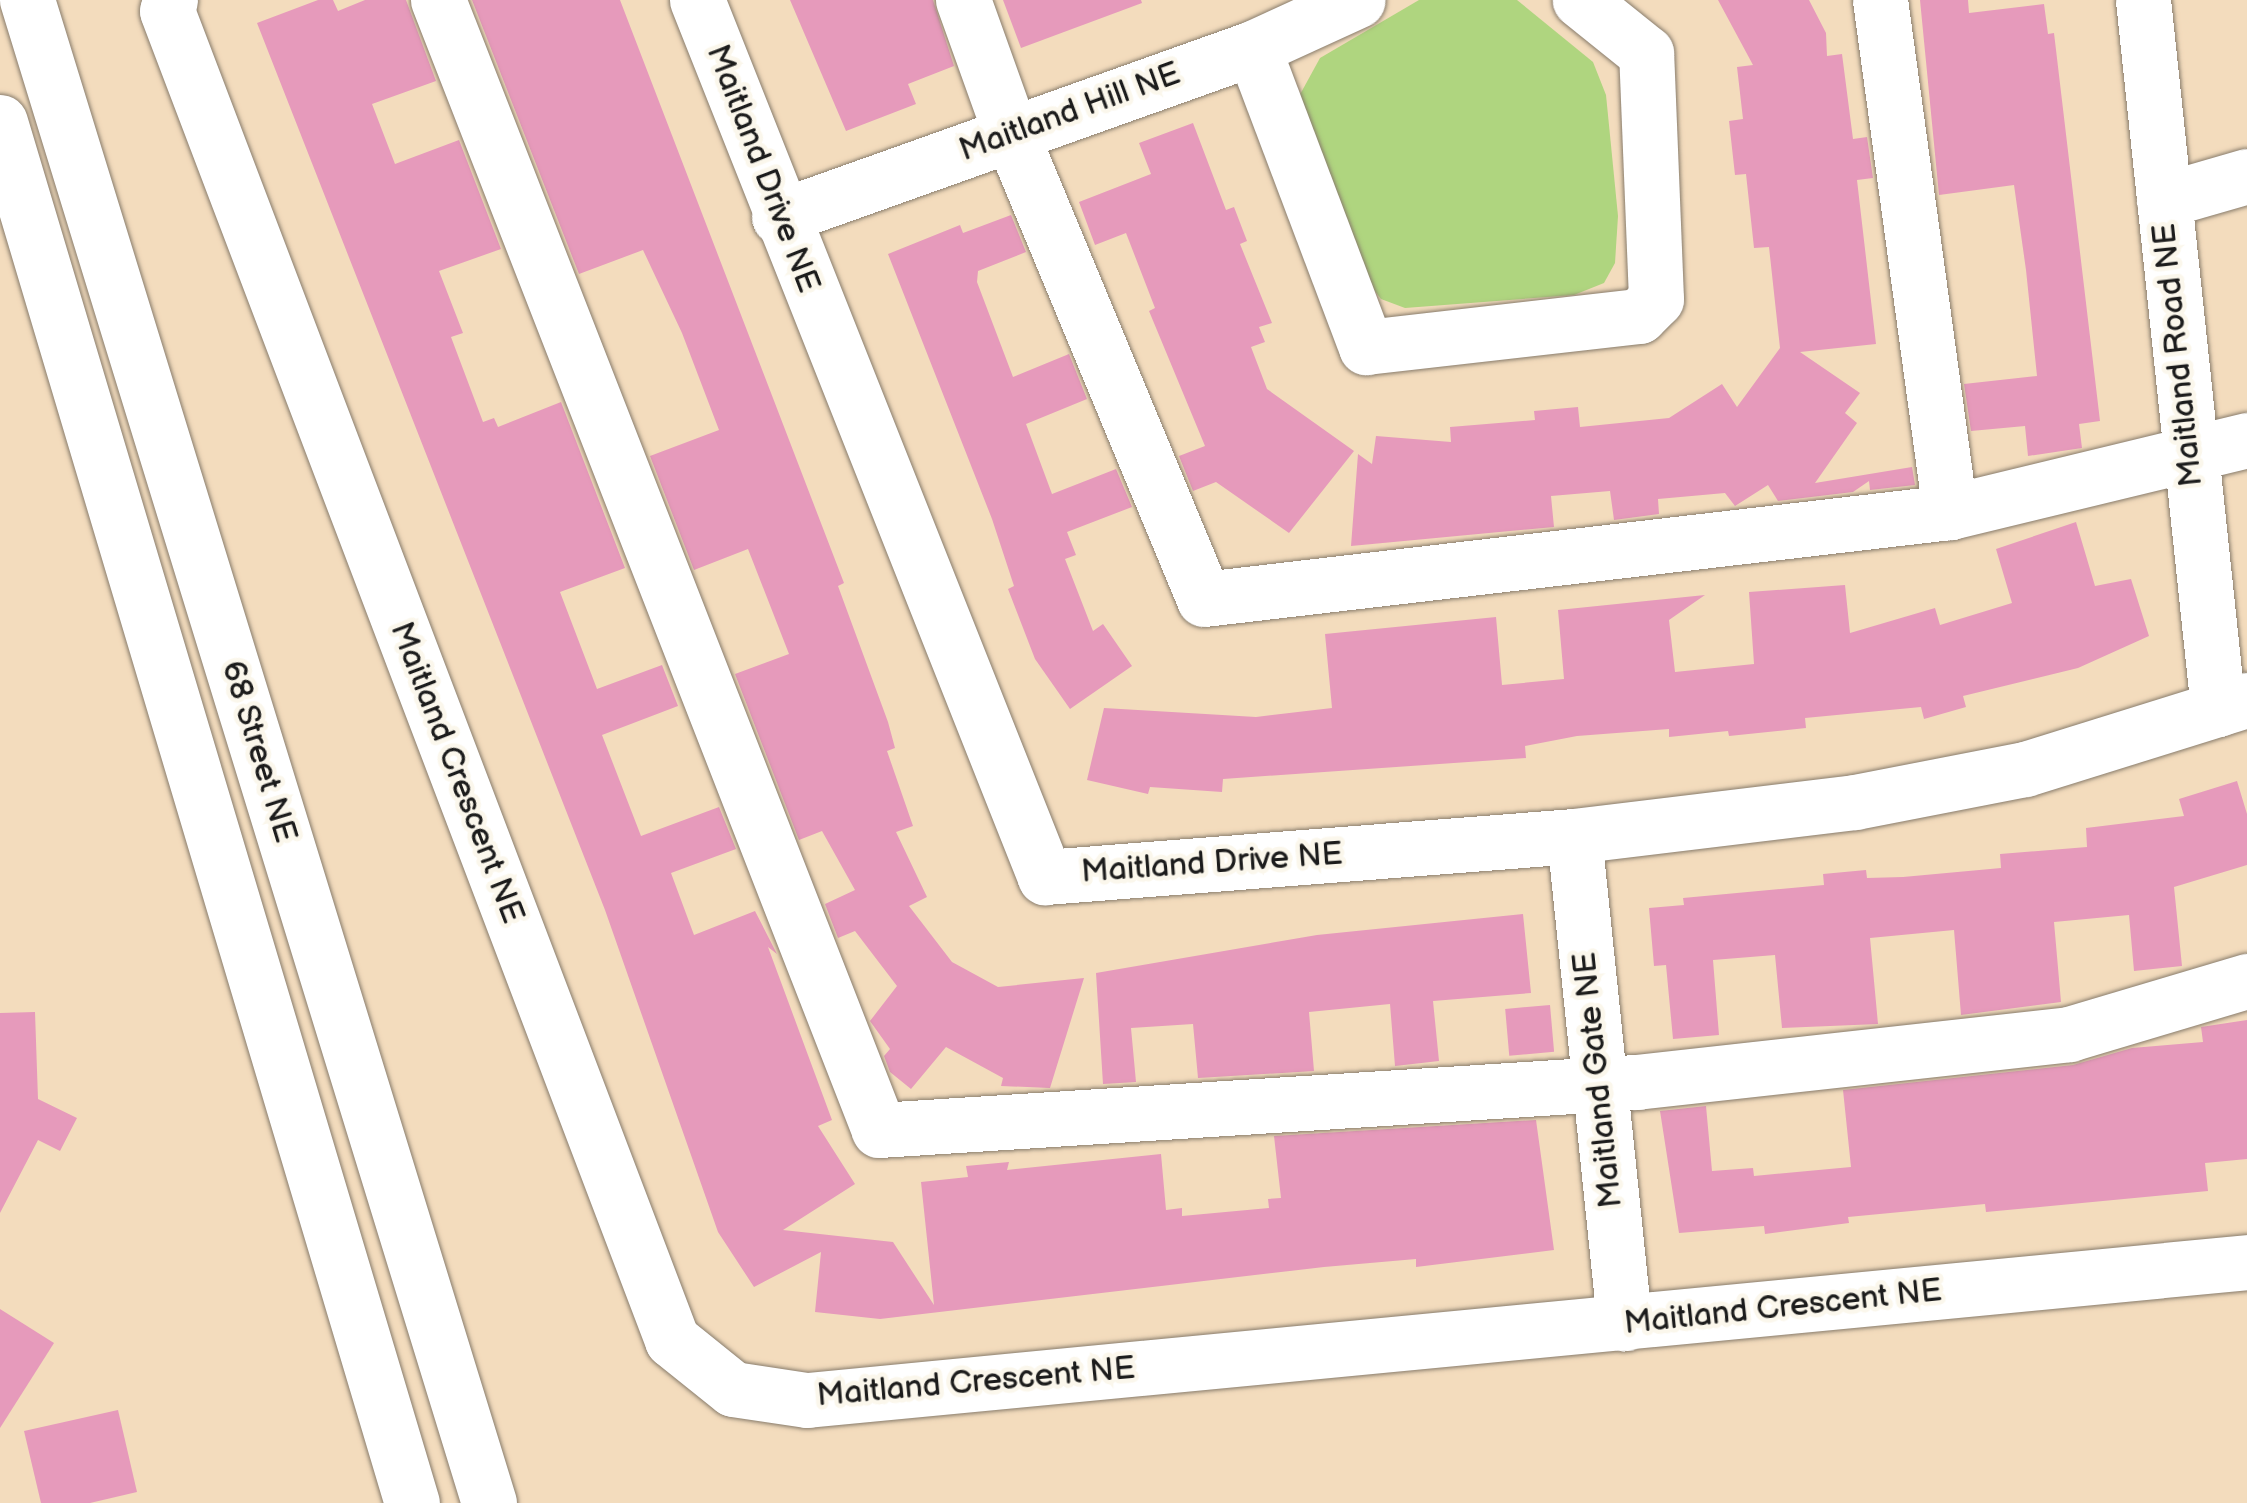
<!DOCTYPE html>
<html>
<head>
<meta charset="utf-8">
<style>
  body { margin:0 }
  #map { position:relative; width:2247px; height:1503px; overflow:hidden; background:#f3dcbd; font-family:"Balsamiq Sans",sans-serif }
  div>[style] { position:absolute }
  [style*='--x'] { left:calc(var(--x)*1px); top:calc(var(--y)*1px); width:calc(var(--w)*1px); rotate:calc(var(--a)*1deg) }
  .green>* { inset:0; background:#afd57f }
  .building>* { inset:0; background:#e69abb; transform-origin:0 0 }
  .roads { filter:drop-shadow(0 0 2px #887c6c) drop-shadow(0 0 2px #887c6c) }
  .minor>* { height:55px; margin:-27.5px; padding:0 27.5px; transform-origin:27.5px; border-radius:27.5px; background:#fff }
  .major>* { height:55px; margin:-27.5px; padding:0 27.5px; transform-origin:27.5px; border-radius:27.5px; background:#fff }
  span { translate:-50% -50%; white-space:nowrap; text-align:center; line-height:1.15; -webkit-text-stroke:9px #fbf7ec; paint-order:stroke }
  .street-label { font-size:32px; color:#1c1c1c }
</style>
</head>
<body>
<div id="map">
  <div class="green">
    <i style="clip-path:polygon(1419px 0,1517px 0,1593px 62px,1606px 95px,1618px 216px,1615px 263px,1604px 283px,1574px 295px,1405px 308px,1381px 299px,1365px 278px,1297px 100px,1320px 58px)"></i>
  </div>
  <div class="building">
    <i style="clip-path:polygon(318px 0,333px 0,338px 11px,365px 0,406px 0,436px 81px,372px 104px,395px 164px,459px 140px,501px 249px,439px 271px,463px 333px,451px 337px,483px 422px,494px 418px,498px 427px,561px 402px,625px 568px,560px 592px,597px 689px,662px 665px,678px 706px,602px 735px,641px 836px,719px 807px,736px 849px,671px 873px,694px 935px,755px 911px,777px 954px,768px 947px,832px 1120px,818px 1126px,855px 1184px,783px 1230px,893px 1242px,934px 1305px,921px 1182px,968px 1177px,966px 1166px,1009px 1162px,1007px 1170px,1161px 1154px,1166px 1210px,1182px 1208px,1182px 1216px,1269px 1208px,1268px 1199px,1281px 1198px,1274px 1136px,1536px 1120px,1554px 1250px,1416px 1267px,1416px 1259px,1324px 1267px,880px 1319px,815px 1312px,821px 1252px,754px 1287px,718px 1232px,605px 910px,257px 23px)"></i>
    <i style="clip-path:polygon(472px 0,620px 0,844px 583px,838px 586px,888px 722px,895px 748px,887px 751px,913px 826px,896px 832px,927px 897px,909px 906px,952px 962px,998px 987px,1084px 978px,1050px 1088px,1001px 1086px,1003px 1078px,946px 1047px,911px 1089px,890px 1072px,884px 1056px,890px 1049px,870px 1021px,897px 986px,855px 931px,838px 938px,825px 904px,855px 890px,822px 831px,799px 840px,735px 674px,789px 654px,748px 549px,694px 570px,650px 456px,719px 430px,682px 333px,643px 250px,579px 274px)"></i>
    <i style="clip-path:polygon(790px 0,933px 0,954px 66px,908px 84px,916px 104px,846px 131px)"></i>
    <i style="clip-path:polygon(1003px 0,1141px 0,1142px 3px,1021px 48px)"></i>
    <i style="clip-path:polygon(1718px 0,1809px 0,1826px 33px,1827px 56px,1842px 54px,1853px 139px,1867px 137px,1873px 178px,1857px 180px,1876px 344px,1800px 352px,1860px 393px,1845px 413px,1857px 423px,1815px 483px,1912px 467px,1915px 485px,1870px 490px,1869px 481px,1853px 492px,1778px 501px,1768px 485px,1735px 506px,1725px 493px,1658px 499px,1659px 514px,1614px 520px,1610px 491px,1551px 496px,1554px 527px,1351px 546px,1358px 454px,1372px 464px,1376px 436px,1451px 442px,1450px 427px,1535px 420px,1534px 411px,1578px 407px,1580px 427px,1669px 418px,1722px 384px,1737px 407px,1780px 348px,1769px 247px,1754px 248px,1746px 174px,1735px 175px,1729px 121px,1743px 119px,1737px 67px,1753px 65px)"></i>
    <i style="clip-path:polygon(1920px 0,1968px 0,1969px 13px,2044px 4px,2048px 34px,2054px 33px,2100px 421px,2079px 424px,2082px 448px,2028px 456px,2025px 426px,1971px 431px,1964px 384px,2037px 376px,2026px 270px,2014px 185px,1939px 195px)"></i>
    <i style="clip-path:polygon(1193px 123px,1226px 210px,1234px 207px,1247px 241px,1240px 244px,1272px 323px,1259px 327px,1265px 342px,1251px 347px,1267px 389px,1354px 451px,1289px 533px,1216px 482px,1193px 491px,1179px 456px,1205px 446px,1149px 311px,1155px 308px,1126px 233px,1095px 245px,1079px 202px,1151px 174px,1139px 143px)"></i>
    <i style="clip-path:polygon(1011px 215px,1026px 252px,978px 271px,977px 282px,1013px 377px,1069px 354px,1087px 399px,1026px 424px,1052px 494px,1116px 469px,1132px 507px,1067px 532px,1076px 555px,1065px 559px,1093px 631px,1103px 624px,1132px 666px,1070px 709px,1035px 659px,1008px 589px,1014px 586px,992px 519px,888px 254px,960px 225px,963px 233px)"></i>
    <i style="clip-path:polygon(2076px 522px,2095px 586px,2131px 579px,2149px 636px,2078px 668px,1963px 696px,1966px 707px,1924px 719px,1921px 707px,1805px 718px,1806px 728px,1729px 736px,1728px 731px,1669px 737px,1669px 729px,1577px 736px,1525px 746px,1526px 758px,1223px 779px,1222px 792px,1150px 787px,1148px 794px,1087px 780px,1104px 708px,1256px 717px,1332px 708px,1325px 634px,1496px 617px,1502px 685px,1564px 679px,1558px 610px,1705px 595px,1669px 620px,1675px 672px,1754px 664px,1749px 592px,1845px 585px,1850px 633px,1935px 608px,1940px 625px,2012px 603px,1996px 549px)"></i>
    <i style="clip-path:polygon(2237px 781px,2247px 814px,2247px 865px,2174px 887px,2182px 966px,2134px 971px,2129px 915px,2054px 922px,2061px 1002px,1961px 1015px,1954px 930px,1870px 938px,1878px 1024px,1782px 1028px,1775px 955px,1713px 960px,1719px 1035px,1673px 1039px,1666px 965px,1654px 966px,1649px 908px,1684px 905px,1683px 898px,1824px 885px,1823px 874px,1866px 870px,1867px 878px,1903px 877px,2001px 868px,2000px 854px,2087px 847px,2086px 828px,2184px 816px,2179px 799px)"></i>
    <i style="clip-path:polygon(1523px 914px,1531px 993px,1433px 1001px,1439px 1061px,1395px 1066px,1390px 1004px,1309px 1012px,1314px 1071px,1198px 1078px,1193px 1024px,1131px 1028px,1136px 1082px,1103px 1084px,1096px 973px,1317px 935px)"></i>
    <i style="left:1550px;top:1005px;width:47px;height:45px;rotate:85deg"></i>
    <i style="clip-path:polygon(35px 1012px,38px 1099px,77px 1118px,60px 1151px,38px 1140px,0 1213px,0 1013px)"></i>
    <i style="clip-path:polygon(2247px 1020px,2247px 1159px,2205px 1163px,2208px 1191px,1986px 1212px,1985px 1204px,1848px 1217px,1849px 1223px,1765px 1234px,1764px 1226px,1679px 1233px,1660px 1111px,1706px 1106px,1712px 1171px,1753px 1168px,1754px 1176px,1851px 1167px,1843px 1090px,2073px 1065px,2132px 1048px,2203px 1042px,2201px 1027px)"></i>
    <i style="clip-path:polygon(0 1309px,54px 1343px,0 1428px)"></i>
    <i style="clip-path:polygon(118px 1410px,137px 1492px,90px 1503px,41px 1503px,24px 1431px)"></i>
  </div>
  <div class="roads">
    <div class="minor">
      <i style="--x:170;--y:0;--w:11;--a:105"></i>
      <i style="--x:167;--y:11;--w:1422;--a:69.19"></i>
      <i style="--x:672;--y:1340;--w:78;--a:38.8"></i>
      <i style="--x:733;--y:1389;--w:75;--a:8.5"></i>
      <i style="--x:807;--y:1400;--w:1447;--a:-5.47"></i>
      <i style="--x:438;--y:0;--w:1213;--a:68.68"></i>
      <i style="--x:879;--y:1130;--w:759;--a:-3.63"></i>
      <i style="--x:1636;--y:1082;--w:436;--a:-6.3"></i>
      <i style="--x:2069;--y:1034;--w:186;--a:-16.6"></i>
      <i style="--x:697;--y:0;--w:944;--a:68.36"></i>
      <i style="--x:1045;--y:877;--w:531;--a:-4.43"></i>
      <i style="--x:1574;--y:836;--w:283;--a:-6.9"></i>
      <i style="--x:1855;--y:802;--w:173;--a:-11"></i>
      <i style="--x:2025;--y:769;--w:232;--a:-17.3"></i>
      <i style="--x:963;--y:0;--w:142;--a:70.3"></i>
      <i style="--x:1011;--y:134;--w:503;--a:67.46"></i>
      <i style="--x:1204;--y:599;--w:751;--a:-6.65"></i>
      <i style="--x:1950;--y:512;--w:306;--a:-13.6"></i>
      <i style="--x:1880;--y:0;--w:517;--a:82.21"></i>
      <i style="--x:2143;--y:0;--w:713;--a:83.96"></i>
      <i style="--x:1253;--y:48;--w:320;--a:69.3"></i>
      <i style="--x:1366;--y:347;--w:275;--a:-6.5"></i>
      <i style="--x:1639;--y:316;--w:24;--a:-45"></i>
      <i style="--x:1656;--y:299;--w:246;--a:-92.3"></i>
      <i style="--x:1646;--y:53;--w:85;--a:-141.2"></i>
      <i style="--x:2164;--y:200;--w:86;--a:-16.1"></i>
      <i style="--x:779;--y:217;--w:503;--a:-19.62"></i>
      <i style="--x:1253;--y:48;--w:115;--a:-24.6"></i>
      <i style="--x:1574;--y:836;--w:490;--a:84.1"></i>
    </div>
    <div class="major">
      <i style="--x:27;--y:0;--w:1572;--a:72.91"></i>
      <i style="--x:0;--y:122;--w:1441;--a:73.39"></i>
    </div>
  </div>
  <div class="street-label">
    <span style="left:1070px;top:113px;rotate:-20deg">Maitland Hill NE</span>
    <span style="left:762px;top:169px;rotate:69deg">Maitland Drive NE</span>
    <span style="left:2179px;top:355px;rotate:-96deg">Maitland Road NE</span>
    <span style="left:258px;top:752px;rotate:73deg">68 Street NE</span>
    <span style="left:456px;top:773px;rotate:69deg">Maitland Crescent NE</span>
    <span style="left:1212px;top:864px;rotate:-4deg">Maitland Drive NE</span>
    <span style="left:1599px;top:1080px;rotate:-96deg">Maitland Gate NE</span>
    <span style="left:1783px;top:1308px;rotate:-6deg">Maitland Crescent NE</span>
    <span style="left:976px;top:1383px;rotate:-5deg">Maitland Crescent NE</span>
  </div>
</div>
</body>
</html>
